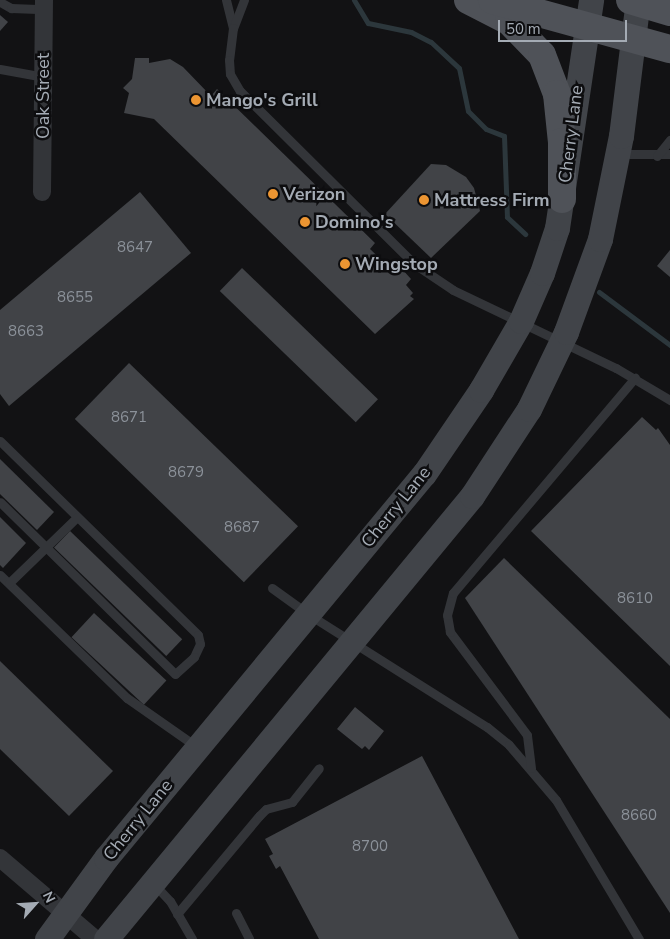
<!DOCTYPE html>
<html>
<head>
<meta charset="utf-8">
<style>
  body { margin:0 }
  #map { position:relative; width:670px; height:939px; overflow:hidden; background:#121214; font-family:"Nunito Sans",sans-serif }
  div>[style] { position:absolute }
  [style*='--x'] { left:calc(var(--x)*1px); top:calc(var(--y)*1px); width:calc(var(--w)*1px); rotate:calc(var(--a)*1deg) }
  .stream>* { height:5px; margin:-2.5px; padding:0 2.5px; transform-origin:2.5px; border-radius:2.5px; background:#2c373c }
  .building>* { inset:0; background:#414347; transform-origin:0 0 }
  .lane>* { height:9px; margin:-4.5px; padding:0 4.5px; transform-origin:4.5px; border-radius:4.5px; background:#333539 }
  .street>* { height:18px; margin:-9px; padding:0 9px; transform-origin:9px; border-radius:9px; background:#333539 }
  .secondary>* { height:25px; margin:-12.5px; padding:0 12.5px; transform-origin:12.5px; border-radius:12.5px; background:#414449 }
  .primary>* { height:28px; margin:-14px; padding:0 14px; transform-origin:14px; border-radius:14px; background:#4f5258 }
  .dots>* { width:14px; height:14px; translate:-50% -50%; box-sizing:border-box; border:2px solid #0d0d0f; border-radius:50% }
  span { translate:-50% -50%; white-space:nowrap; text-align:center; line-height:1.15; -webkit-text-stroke:5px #0d0d0f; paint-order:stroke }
  .number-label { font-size:15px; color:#8b9199 }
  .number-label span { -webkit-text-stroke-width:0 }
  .street-label { font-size:18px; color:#a4abb4 }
  .poi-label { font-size:18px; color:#a4abb4; font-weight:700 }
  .left { translate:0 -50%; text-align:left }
  .north { position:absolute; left:10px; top:879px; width:50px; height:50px; -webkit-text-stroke:4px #0d0d0f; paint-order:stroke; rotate:64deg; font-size:14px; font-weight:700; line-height:20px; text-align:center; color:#a4abb4 }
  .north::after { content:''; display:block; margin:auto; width:18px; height:22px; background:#a4abb4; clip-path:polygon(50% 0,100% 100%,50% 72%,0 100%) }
  .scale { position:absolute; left:498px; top:20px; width:129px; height:22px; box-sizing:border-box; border:2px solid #a4abb4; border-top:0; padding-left:6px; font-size:15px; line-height:18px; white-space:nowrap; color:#a4abb4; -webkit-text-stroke:4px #0d0d0f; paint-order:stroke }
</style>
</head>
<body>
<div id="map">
  <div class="stream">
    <i style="--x:354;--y:0;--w:27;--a:59"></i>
    <i style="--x:368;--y:23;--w:44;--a:11.8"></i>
    <i style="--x:411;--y:32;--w:22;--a:27"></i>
    <i style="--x:431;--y:42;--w:38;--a:43"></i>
    <i style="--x:459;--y:68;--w:44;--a:78.2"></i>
    <i style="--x:468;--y:111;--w:25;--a:45"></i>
    <i style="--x:486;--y:129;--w:19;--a:21"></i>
    <i style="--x:504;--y:136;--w:81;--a:87.9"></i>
    <i style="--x:507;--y:217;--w:25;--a:43"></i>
    <i style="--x:599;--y:292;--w:89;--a:36.7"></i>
  </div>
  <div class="building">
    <i style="clip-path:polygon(0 15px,8px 22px,0 31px)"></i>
    <i style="clip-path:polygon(135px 58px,149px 58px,149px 63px,170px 59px,183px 67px,211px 96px,217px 89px,375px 243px,370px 249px,396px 274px,402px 269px,411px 279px,406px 285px,413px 293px,410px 296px,414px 299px,375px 334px,154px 119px,124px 113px,129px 93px,123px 88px,132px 79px)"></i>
    <i style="clip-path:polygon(431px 164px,446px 165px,466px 177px,474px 188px,480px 211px,431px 258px,385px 214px)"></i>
    <i style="clip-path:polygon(140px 192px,191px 253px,9px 406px,0 394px,0 310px)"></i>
    <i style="clip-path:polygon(670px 250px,670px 277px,657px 266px)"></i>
    <i style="left:242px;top:268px;width:189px;height:32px;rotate:44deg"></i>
    <i style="left:129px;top:363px;width:235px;height:78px;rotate:44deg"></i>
    <i style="clip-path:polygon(642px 417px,656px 430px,658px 428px,670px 445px,670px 666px,531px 531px)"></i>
    <i style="clip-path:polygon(0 459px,54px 512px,37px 530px,0 494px)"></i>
    <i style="clip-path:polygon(0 517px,26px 543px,3px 568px,0 565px)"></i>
    <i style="left:70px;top:531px;width:156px;height:23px;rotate:44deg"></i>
    <i style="clip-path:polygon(504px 558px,670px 719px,670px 913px,465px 598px)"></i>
    <i style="left:94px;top:613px;width:99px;height:33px;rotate:43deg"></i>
    <i style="clip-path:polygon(0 661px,113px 771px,69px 816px,0 749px)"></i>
    <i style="clip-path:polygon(355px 707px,384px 731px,369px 750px,365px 746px,362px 749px,337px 729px)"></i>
    <i style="clip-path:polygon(422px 756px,519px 939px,319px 939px,280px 866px,276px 869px,269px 856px,273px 854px,265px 839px)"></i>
  </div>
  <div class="lane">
    <i style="--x:226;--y:0;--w:29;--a:76"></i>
    <i style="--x:244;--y:0;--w:30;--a:111"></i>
    <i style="--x:233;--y:28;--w:32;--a:97"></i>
    <i style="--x:229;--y:60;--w:14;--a:86"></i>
    <i style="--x:230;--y:74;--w:20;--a:60"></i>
    <i style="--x:240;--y:91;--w:244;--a:44.8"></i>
    <i style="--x:413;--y:263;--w:48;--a:34"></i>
    <i style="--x:453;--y:290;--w:181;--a:25.6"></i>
    <i style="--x:616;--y:368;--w:63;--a:30.7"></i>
    <i style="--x:0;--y:2;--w:13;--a:29"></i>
    <i style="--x:11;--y:8;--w:33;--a:2"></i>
    <i style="--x:0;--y:69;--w:45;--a:10.3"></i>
    <i style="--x:620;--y:154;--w:50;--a:0"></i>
    <i style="--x:657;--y:156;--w:21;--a:-51"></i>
    <i style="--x:0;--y:441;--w:277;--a:44.4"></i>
    <i style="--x:198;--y:635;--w:9;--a:77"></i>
    <i style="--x:200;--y:644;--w:14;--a:115"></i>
    <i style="--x:194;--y:657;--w:25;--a:138"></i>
    <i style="--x:175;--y:674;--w:245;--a:-135.5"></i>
    <i style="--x:0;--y:575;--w:177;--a:44.1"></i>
    <i style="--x:127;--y:698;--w:85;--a:35"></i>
    <i style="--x:9;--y:583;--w:95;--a:-44.1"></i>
    <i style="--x:272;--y:588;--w:44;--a:35.8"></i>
    <i style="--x:308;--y:614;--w:212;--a:32.3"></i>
    <i style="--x:487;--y:727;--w:28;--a:39"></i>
    <i style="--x:509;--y:745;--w:72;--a:49.5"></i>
    <i style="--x:556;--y:800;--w:162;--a:59.2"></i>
    <i style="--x:531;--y:768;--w:33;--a:-97"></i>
    <i style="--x:527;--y:735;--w:129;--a:-126.8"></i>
    <i style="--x:450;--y:632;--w:17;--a:-100"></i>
    <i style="--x:447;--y:615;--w:23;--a:-75"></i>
    <i style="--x:453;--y:593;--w:282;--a:-49.8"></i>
    <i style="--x:153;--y:883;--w:25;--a:47"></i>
    <i style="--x:170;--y:901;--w:44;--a:59.9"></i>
    <i style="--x:236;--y:913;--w:29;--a:63"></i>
    <i style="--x:177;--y:914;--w:128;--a:-50.1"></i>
    <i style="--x:259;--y:816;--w:10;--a:-45"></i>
    <i style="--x:266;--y:809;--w:27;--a:-15"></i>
    <i style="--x:292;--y:802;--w:43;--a:-51.5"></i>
  </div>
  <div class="street">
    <i style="--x:42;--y:192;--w:192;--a:-89.4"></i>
    <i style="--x:0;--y:858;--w:125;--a:40.5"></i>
  </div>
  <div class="secondary">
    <i style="--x:47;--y:939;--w:100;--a:-53.9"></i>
    <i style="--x:106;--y:858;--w:499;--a:-50.4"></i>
    <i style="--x:424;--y:474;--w:102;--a:-55.8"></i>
    <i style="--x:481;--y:390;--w:80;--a:-59.9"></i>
    <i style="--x:521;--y:321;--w:52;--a:-66.4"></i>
    <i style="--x:542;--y:273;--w:47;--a:-71.6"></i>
    <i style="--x:557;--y:228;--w:231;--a:-81.5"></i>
    <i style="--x:106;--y:939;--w:575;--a:-50.44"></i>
    <i style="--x:472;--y:496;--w:104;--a:-56.8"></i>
    <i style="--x:529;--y:409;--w:85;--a:-64.3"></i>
    <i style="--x:566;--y:332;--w:99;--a:-69.9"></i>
    <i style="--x:600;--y:239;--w:105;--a:-78.5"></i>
    <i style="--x:621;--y:136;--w:137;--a:-82.9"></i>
  </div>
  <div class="primary">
    <i style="--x:468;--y:0;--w:46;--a:27.1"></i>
    <i style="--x:509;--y:21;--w:47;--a:45.9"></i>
    <i style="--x:542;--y:55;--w:42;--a:69"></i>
    <i style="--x:557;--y:94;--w:48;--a:84.1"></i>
    <i style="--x:562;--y:142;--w:57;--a:90"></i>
    <i style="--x:492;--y:0;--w:185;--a:15.4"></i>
    <i style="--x:630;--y:0;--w:42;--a:16.7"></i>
  </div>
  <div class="dots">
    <i style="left:196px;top:100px;background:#ec9532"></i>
    <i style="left:273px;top:194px;background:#ec9532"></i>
    <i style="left:424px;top:200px;background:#ec9532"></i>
    <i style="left:305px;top:222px;background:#ec9532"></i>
    <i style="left:345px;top:264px;background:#ec9532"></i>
  </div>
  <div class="number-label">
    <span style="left:135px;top:248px">8647</span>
    <span style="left:75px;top:298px">8655</span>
    <span style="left:26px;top:332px">8663</span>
    <span style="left:129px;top:418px">8671</span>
    <span style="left:186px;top:473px">8679</span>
    <span style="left:242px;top:528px">8687</span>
    <span style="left:635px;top:599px">8610</span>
    <span style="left:639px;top:816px">8660</span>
    <span style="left:370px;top:847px">8700</span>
  </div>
  <div class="street-label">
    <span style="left:43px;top:96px;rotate:-90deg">Oak Street</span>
    <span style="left:571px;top:134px;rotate:-83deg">Cherry Lane</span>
    <span style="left:396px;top:507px;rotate:-51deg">Cherry Lane</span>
    <span style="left:138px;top:820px;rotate:-51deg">Cherry Lane</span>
  </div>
  <div class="poi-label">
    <span class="left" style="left:206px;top:100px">Mango's Grill</span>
    <span class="left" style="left:283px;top:194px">Verizon</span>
    <span class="left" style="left:434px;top:200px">Mattress Firm</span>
    <span class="left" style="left:315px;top:222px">Domino's</span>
    <span class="left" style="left:355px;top:264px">Wingstop</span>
  </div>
  <div class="north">N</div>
  <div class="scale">50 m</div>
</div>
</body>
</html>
